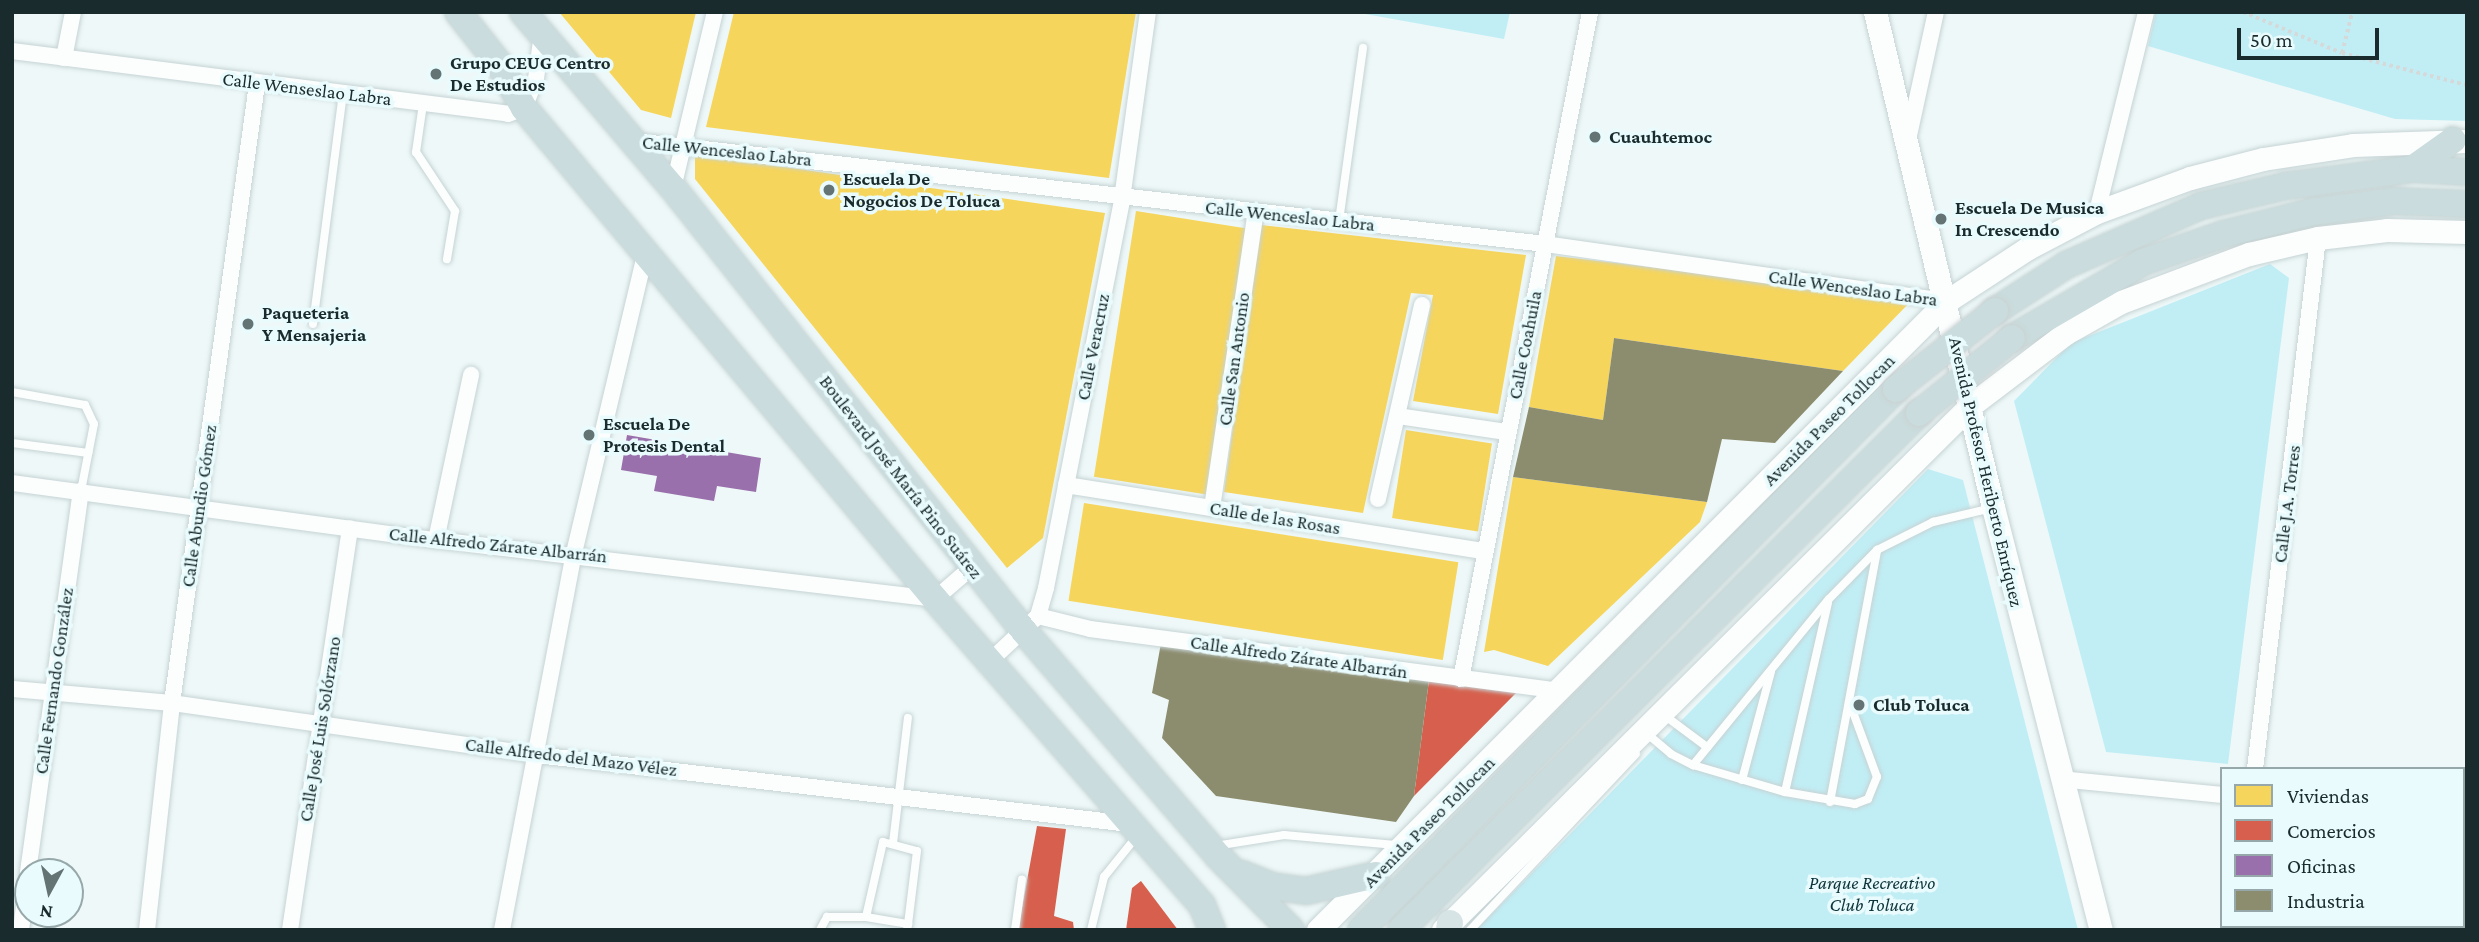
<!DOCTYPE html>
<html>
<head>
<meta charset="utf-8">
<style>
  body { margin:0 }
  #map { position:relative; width:2479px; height:942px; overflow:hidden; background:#eef8f8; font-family:"Crimson Pro",serif }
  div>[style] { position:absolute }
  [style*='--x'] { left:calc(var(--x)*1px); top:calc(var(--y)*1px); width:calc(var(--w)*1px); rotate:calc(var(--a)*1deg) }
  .green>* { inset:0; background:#c1eef5 }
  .homes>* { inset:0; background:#f6d55c; transform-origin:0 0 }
  .shops>* { inset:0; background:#d6604d }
  .offices>* { inset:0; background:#9970ab }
  .industry>* { inset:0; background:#8c8c6e }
  .path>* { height:3.5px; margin-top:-1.75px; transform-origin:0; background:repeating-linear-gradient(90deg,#d5d9d9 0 3.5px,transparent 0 7px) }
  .roads { filter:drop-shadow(0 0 2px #c6d3d4) drop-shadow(0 0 2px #c6d3d4) }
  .service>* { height:8px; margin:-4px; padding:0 4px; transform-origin:4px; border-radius:4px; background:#fcfefe }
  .minor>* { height:16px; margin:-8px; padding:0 8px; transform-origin:8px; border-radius:8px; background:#fcfefe }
  .secondary>* { height:23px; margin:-11.5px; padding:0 11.5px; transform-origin:11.5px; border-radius:11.5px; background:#fcfefe }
  .primary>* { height:26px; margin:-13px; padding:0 13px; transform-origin:13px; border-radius:13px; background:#d7e4e5 }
  .trunk>* { height:26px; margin:-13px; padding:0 13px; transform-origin:13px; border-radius:13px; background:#cadcdd }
  .bridges { filter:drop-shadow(0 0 2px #cbd2d3) drop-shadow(0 0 2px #cbd2d3) }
  .trunk-bridge>* { height:26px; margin:-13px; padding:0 13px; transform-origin:13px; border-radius:13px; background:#cadcdd }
  .dots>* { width:19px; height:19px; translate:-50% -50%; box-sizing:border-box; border:4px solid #e9fbfd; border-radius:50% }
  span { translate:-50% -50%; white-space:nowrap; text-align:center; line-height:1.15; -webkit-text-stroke:7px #e9fbfd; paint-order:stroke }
  .poi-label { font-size:19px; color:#192b2d; font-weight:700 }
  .left { translate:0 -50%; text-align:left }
  .street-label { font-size:19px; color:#192b2d }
  .park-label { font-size:19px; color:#0d343a; font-style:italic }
  .frame { position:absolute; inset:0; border:14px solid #192b2d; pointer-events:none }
  .legend { position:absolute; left:2220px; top:767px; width:245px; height:161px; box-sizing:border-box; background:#e9fbfd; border:2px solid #96a8aa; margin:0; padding:9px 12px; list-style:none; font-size:21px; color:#192b2d }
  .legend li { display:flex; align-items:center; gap:14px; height:35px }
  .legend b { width:35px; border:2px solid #96a8aa }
  .north { position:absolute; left:14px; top:858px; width:70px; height:70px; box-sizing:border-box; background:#e9fbfd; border:2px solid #96a8aa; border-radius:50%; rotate:188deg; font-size:19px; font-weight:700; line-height:28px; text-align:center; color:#192b2d }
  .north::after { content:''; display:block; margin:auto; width:24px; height:32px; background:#647374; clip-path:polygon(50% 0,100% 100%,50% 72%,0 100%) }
  .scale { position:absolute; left:2237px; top:28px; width:142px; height:32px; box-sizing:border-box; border:4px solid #192b2d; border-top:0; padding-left:9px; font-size:21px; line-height:24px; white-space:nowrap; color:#192b2d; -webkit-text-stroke:5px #e9fbfd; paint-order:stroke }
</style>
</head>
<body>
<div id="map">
  <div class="green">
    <i style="clip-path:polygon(1354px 12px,1510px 12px,1504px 39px)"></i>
    <i style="clip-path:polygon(2156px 12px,2467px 12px,2467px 121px,2395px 119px,2148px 46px)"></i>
    <i style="clip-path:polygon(2270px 264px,2289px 278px,2228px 764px,2106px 752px,2014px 401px,2071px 343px)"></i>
    <i style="clip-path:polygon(1928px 469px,1963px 480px,2078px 930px,1476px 930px)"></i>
  </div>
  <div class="homes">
    <i style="clip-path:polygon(559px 12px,696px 12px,671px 118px,641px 110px)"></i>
    <i style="clip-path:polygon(734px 12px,1136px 12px,1109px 178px,706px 127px)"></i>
    <i style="clip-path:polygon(695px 154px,1105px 213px,1043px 538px,1007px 568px,695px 179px)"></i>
    <i style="left:1136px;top:211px;width:114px;height:269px;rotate:9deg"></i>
    <i style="clip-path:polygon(1261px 225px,1526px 255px,1498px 414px,1413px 401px,1433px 295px,1411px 293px,1363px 513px,1224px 492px)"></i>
    <i style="clip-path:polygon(1556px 256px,1914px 298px,1843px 371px,1614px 338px,1603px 420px,1529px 407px)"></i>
    <i style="left:1406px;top:430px;width:87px;height:89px;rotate:9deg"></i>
    <i style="clip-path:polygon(1513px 477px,1707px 502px,1700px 522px,1548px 666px,1494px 650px,1484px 652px)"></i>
    <i style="left:1084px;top:503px;width:379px;height:99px;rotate:9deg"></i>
  </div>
  <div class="shops">
    <i style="clip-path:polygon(1429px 680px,1517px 692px,1414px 796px)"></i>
    <i style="clip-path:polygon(1037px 826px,1066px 829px,1054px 916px,1073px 922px,1074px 930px,1018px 930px)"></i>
    <i style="clip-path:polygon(1141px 881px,1178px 930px,1126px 930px,1132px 888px)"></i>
  </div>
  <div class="offices">
    <i style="clip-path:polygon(627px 435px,761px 458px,756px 492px,717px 486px,714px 501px,654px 491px,657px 476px,621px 470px)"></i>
  </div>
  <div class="industry">
    <i style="clip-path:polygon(1614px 338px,1843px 371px,1775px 443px,1722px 439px,1707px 502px,1513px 477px,1529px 407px,1603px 420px)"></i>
    <i style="clip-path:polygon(1161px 643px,1429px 680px,1414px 796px,1396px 822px,1216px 796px,1162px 738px,1169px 700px,1152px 693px)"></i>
  </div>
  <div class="path">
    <i style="--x:2243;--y:12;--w:107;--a:22.5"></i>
    <i style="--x:2342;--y:53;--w:129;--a:14.4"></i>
    <i style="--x:2342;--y:53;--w:42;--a:-76.3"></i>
  </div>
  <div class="roads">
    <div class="service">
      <i style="--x:423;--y:104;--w:49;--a:98.3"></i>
      <i style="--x:416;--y:152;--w:71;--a:56.5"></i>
      <i style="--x:455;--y:211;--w:49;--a:99.5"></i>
      <i style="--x:1339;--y:221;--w:175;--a:-82.1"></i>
      <i style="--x:313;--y:324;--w:232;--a:-82.6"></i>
      <i style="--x:12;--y:392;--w:74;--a:10.1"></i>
      <i style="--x:85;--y:405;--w:21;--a:65"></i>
      <i style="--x:94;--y:424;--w:68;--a:101"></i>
      <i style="--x:12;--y:443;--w:77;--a:7.5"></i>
      <i style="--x:1664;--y:715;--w:54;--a:36.7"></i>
      <i style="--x:1645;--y:732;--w:34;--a:40"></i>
      <i style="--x:1671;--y:754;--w:25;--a:27"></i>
      <i style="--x:1693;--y:765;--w:96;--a:16.4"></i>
      <i style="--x:1785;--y:792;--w:71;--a:9.7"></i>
      <i style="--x:1855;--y:804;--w:14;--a:-21"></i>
      <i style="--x:1868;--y:799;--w:24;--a:-68"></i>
      <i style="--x:1877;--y:777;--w:78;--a:-110.3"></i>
      <i style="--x:1693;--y:765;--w:215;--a:-50.7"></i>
      <i style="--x:1829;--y:599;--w:69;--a:-45.6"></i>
      <i style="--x:1877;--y:550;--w:63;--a:-26.6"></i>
      <i style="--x:1933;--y:522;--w:61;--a:-13.3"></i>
      <i style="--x:1742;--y:780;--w:112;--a:-75"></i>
      <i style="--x:1785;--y:792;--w:194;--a:-77.2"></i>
      <i style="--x:1830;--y:802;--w:256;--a:-79.4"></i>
      <i style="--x:893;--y:843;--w:126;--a:-83.2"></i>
      <i style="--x:1215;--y:846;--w:70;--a:-9.1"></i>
      <i style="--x:1284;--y:835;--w:112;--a:5.1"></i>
      <i style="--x:866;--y:917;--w:43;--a:9.5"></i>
      <i style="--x:908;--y:924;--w:6;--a:99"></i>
      <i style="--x:820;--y:930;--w:15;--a:-62"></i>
      <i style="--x:827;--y:917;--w:39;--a:0"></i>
      <i style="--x:866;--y:917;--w:77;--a:-77.2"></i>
      <i style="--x:883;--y:842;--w:35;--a:15"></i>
      <i style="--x:917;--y:851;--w:74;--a:97"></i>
      <i style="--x:1015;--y:930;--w:51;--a:-82.2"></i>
      <i style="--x:1091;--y:930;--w:55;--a:-76.2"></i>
      <i style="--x:1104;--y:877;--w:53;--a:-51.2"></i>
      <i style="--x:1470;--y:930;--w:242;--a:-46.7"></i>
    </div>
    <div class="minor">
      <i style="--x:12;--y:51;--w:500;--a:7.2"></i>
      <i style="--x:508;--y:114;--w:17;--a:-21"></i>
      <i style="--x:524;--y:108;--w:31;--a:-68"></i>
      <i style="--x:536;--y:79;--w:46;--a:-82.6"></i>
      <i style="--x:64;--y:58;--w:47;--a:-78.9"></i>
      <i style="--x:1908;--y:140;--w:131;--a:-77.7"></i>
      <i style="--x:633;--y:141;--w:918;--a:6.44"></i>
      <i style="--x:1545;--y:244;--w:406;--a:8.1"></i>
      <i style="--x:673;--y:188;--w:181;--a:-76.6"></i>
      <i style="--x:2097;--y:212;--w:206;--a:-76.2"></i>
      <i style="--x:1398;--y:416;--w:110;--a:8.4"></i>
      <i style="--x:12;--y:483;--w:428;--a:7.7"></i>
      <i style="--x:436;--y:540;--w:502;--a:6.74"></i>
      <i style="--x:935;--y:599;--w:49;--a:-40.9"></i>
      <i style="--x:1066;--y:485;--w:422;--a:9"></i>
      <i style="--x:1378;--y:499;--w:199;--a:-77.2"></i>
      <i style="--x:1212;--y:508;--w:300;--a:-81.6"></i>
      <i style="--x:436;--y:540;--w:169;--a:-78"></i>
      <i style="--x:1038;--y:616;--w:54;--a:14"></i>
      <i style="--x:1090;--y:629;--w:474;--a:7.5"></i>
      <i style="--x:990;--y:661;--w:66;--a:-43.2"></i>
      <i style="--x:1038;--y:616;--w:29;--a:-74"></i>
      <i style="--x:1046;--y:588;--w:396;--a:-78.9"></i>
      <i style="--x:1122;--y:199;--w:189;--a:-82.1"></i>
      <i style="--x:1461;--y:679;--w:679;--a:-79.05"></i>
      <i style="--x:12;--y:689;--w:161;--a:5"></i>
      <i style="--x:172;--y:703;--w:369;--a:8.1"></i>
      <i style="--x:537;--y:755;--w:597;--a:6.64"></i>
      <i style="--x:2255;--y:769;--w:535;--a:-83.23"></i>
      <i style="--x:2060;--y:779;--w:163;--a:5.6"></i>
      <i style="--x:2463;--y:820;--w:4;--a:0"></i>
      <i style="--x:28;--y:872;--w:385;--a:-82.1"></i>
      <i style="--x:21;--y:930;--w:56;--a:-82.9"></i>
      <i style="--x:147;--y:930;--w:228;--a:-83.7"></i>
      <i style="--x:172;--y:703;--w:625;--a:-82.18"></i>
      <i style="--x:290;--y:930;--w:406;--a:-81.5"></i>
      <i style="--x:502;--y:930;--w:384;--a:-79.2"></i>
      <i style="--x:574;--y:553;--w:307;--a:-76.6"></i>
      <i style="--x:2235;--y:930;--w:4;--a:-76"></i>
    </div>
    <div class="secondary">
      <i style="--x:1875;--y:12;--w:509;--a:76.59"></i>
      <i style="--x:1993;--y:507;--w:437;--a:75.7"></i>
      <i style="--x:1318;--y:930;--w:890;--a:-45"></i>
      <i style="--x:1947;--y:301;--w:97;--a:-33.2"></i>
      <i style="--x:2028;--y:248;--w:78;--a:-27.6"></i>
      <i style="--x:2097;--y:212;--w:99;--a:-20.1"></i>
      <i style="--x:2190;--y:178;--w:75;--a:-14.6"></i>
      <i style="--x:2263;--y:159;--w:91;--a:-8.8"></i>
      <i style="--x:2353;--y:145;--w:114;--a:-2"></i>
      <i style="--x:1443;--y:930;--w:745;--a:-44.84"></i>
      <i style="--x:1971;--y:405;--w:119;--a:-37.2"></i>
      <i style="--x:2066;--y:333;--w:63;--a:-29.4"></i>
      <i style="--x:2121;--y:302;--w:137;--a:-20.6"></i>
      <i style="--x:2249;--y:254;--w:71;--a:-13.1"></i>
      <i style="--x:2318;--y:238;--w:69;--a:-6.6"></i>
      <i style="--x:2387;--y:230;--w:80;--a:1.4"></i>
    </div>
    <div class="primary">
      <i style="--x:1449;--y:930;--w:7;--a:-82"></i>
    </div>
    <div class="trunk">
      <i style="--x:458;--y:12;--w:66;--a:51.7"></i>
      <i style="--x:499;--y:64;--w:51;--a:60.4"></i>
      <i style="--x:524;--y:108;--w:640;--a:50.07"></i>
      <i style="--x:935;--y:599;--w:406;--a:48.9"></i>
      <i style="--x:1202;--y:905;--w:27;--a:68"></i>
      <i style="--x:523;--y:12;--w:231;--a:49.6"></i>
      <i style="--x:673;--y:188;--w:565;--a:51.61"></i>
      <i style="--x:1024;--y:631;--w:297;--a:49.2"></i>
      <i style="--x:1218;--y:856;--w:104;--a:45.4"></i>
      <i style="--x:2412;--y:169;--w:50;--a:-35.3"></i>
      <i style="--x:1995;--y:311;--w:85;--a:-32.9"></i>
      <i style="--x:2066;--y:265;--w:147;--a:-23.6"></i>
      <i style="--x:2201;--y:206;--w:86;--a:-13.4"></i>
      <i style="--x:2285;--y:186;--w:128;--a:-7.6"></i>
      <i style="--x:2412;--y:169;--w:55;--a:3.1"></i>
      <i style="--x:2012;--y:338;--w:151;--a:-30.1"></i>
      <i style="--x:2143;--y:262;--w:85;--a:-19.3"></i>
      <i style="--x:2223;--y:234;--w:92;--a:-13.9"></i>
      <i style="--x:2312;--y:212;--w:82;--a:-7.7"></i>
      <i style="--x:2393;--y:201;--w:74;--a:2.3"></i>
      <i style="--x:1242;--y:874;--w:31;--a:22"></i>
      <i style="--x:1271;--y:886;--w:35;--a:8"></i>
      <i style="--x:1306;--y:891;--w:72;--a:-12.9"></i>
      <i style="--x:1361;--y:930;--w:761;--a:-45.32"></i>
      <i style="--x:1401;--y:930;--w:732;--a:-44.94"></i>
    </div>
  </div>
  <div class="bridges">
    <div class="trunk-bridge">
      <i style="--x:1896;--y:389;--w:126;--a:-38.2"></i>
      <i style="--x:1919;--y:413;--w:119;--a:-38.9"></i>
    </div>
  </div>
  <div class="dots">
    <i style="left:436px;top:74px;background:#647374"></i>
    <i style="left:1595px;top:137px;background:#647374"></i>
    <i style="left:829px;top:190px;background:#647374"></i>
    <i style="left:1941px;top:219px;background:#647374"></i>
    <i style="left:248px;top:324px;background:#647374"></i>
    <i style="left:589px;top:435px;background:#647374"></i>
    <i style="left:1859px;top:705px;background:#647374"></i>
  </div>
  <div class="poi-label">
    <span class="left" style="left:450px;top:74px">Grupo CEUG Centro<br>De Estudios</span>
    <span class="left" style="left:1609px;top:137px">Cuauhtemoc</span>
    <span class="left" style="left:843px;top:190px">Escuela De<br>Nogocios De Toluca</span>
    <span class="left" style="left:1955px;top:219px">Escuela De Musica<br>In Crescendo</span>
    <span class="left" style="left:262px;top:324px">Paqueteria<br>Y Mensajeria</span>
    <span class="left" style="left:603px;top:435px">Escuela De<br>Protesis Dental</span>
    <span class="left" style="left:1873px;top:705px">Club Toluca</span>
  </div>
  <div class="street-label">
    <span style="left:307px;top:89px;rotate:7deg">Calle Wenseslao Labra</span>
    <span style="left:727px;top:151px;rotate:6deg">Calle Wenceslao Labra</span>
    <span style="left:1290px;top:216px;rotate:6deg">Calle Wenceslao Labra</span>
    <span style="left:1853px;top:288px;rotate:8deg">Calle Wenceslao Labra</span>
    <span style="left:1525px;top:345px;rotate:-79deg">Calle Coahuila</span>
    <span style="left:1093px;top:347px;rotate:-79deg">Calle Veracruz</span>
    <span style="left:1234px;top:359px;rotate:-82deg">Calle San Antonio</span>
    <span style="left:1829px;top:420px;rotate:-45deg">Avenida Paseo Tollocan</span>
    <span style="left:1986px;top:472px;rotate:77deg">Avenida Profesor Heriberto Enríquez</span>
    <span style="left:901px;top:477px;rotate:52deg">Boulevard José María Pino Suárez</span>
    <span style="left:2287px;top:504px;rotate:-83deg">Calle J.A. Torres</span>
    <span style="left:199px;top:506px;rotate:-82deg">Calle Abundio Gómez</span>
    <span style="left:1275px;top:518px;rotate:9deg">Calle de las Rosas</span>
    <span style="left:498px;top:545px;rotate:6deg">Calle Alfredo Zárate Albarrán</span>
    <span style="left:1299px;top:657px;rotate:8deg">Calle Alfredo Zárate Albarrán</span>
    <span style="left:54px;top:681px;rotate:-82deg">Calle Fernando González</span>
    <span style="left:320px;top:729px;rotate:-81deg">Calle José Luis Solórzano</span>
    <span style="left:571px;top:757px;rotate:7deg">Calle Alfredo del Mazo Vélez</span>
    <span style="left:1429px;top:822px;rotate:-45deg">Avenida Paseo Tollocan</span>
  </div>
  <div class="park-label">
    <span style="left:1872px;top:894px">Parque Recreativo<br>Club Toluca</span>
  </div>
  <div class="frame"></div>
  <ul class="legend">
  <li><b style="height:19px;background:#f6d55c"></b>Viviendas</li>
  <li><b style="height:19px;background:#d6604d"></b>Comercios</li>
  <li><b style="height:19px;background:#9970ab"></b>Oficinas</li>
  <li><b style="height:19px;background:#8c8c6e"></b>Industria</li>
  </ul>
  <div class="north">N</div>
  <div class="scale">50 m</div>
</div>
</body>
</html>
